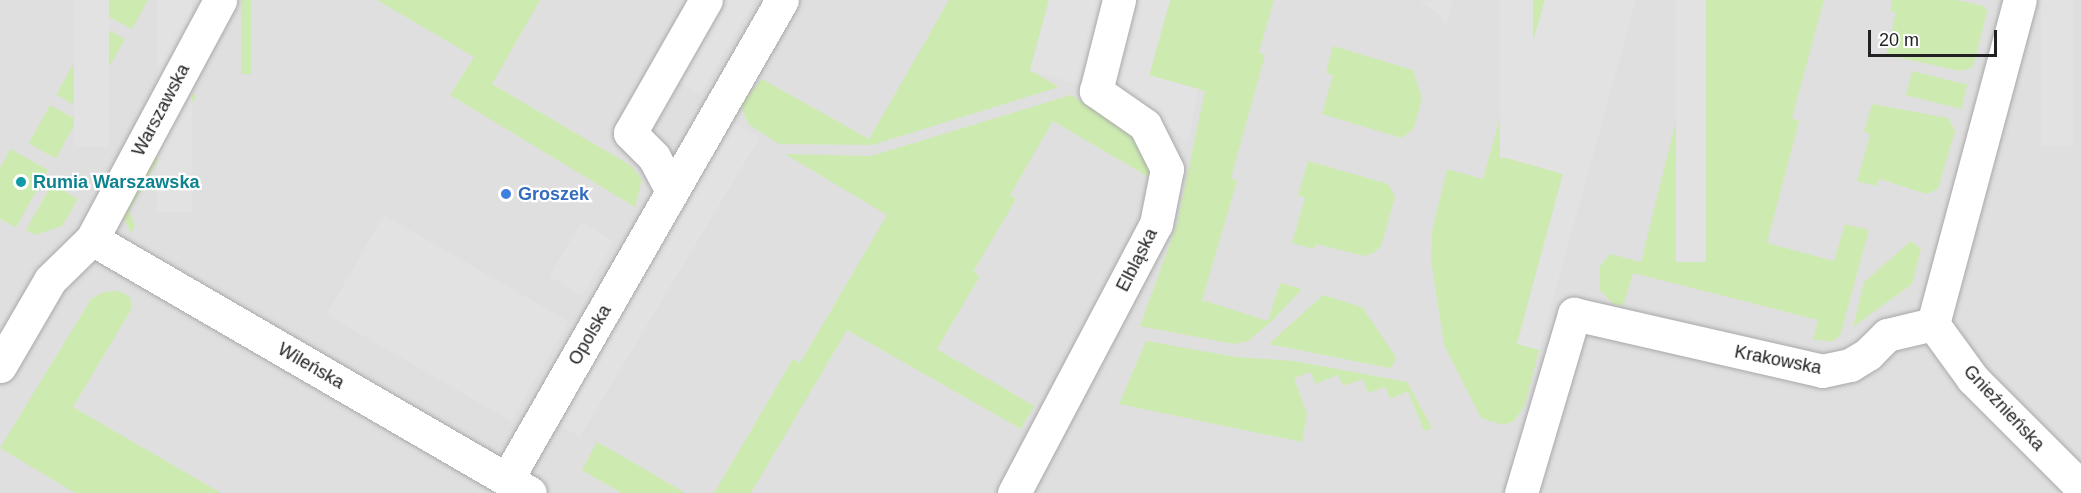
<!DOCTYPE html>
<html>
<head>
<meta charset="utf-8">
<style>
  body { margin:0 }
  #map { position:relative; width:2081px; height:493px; overflow:hidden; background:#f2efe9; font-family:Helvetica,sans-serif }
  div>[style] { position:absolute }
  [style*='--x'] { left:calc(var(--x)*1px); top:calc(var(--y)*1px); width:calc(var(--w)*1px); rotate:calc(var(--a)*1deg) }
  .residential>* { inset:0; background:#e0dfdf; transform-origin:0 0 }
  .grass>* { inset:0; background:#cdebb0; transform-origin:0 0 }
  .parking>* { inset:0; background:#e2e2e2; transform-origin:0 0 }
  .roads { filter:drop-shadow(0 0 2px #a9a9a9) drop-shadow(0 0 2px #a9a9a9) }
  .minor>* { height:33px; margin:-16.5px; padding:0 16.5px; transform-origin:16.5px; border-radius:16.5px; background:#fff }
  .dots>* { width:16px; height:16px; translate:-50% -50%; box-sizing:border-box; border:3px solid #fff; border-radius:50% }
  span { translate:-50% -50%; white-space:nowrap; text-align:center; line-height:1.15; -webkit-text-stroke:4.5px #fff; paint-order:stroke }
  .street-label { font-size:18px; color:#222 }
  .culture-label { font-size:18px; color:#0d838f; font-weight:700 }
  .left { translate:0 -50%; text-align:left }
  .shop-label { font-size:18px; color:#366cbe; font-weight:700 }
  .scale { position:absolute; left:1868px; top:30px; width:129px; height:27px; box-sizing:border-box; border:3px solid #222; border-top:0; padding-left:8px; font-size:18px; line-height:21px; white-space:nowrap; color:#222; -webkit-text-stroke:4px #fff; paint-order:stroke }
</style>
</head>
<body>
<div id="map">
  <div class="residential">
    <i style="left:0;top:0;width:2081px;height:493px"></i>
  </div>
  <div class="grass">
    <i style="clip-path:polygon(109px 0,148px 0,132px 29px,102px 13px)"></i>
    <i style="left:241px;top:0;width:10px;height:74px"></i>
    <i style="clip-path:polygon(377px 0,540px 0,492px 84px,630px 165px,642px 179px,635px 207px,450px 95px,474px 57px)"></i>
    <i style="clip-path:polygon(949px 0,1049px 0,1030px 70px,1059px 87px,872px 145px,779px 144px,748px 124px,741px 104px,762px 79px,869px 139px)"></i>
    <i style="clip-path:polygon(1170px 0,1274px 0,1259px 52px,1265px 55px,1231px 178px,1237px 181px,1202px 300px,1268px 321px,1280px 283px,1302px 289px,1271px 322px,1248px 341px,1233px 344px,1140px 326px,1177px 224px,1205px 91px,1149px 76px)"></i>
    <i style="clip-path:polygon(1533px 0,1545px 0,1500px 156px,1563px 174px,1517px 343px,1539px 350px,1525px 405px,1514px 421px,1504px 425px,1481px 418px,1444px 345px,1431px 260px,1432px 231px,1447px 169px,1483px 179px)"></i>
    <i style="clip-path:polygon(1706px 0,1824px 0,1792px 118px,1799px 121px,1767px 243px,1834px 261px,1845px 224px,1869px 230px,1840px 336px,1833px 341px,1813px 340px,1818px 320px,1633px 273px,1623px 306px,1613px 304px,1600px 290px,1600px 266px,1610px 254px,1641px 262px)"></i>
    <i style="clip-path:polygon(1892px 0,1957px 0,1984px 6px,1987px 12px,1973px 67px,1961px 71px,1886px 55px,1896px 12px,1890px 11px)"></i>
    <i style="left:96px;top:23px;width:33px;height:82px;rotate:29deg"></i>
    <i style="clip-path:polygon(1333px 46px,1413px 70px,1422px 98px,1414px 128px,1402px 138px,1322px 114px,1333px 75px,1326px 73px)"></i>
    <i style="left:1912px;top:71px;width:57px;height:25px;rotate:14deg"></i>
    <i style="clip-path:polygon(187px 91px,196px 96px,132px 206px,129px 212px,135px 226px,131px 233px,122px 214px)"></i>
    <i style="clip-path:polygon(1071px 95px,1144px 142px,1152px 179px,1053px 121px,1010px 195px,1016px 199px,973px 272px,980px 276px,937px 349px,1034px 406px,1021px 429px,847px 330px,751px 493px,714px 493px,793px 359px,800px 363px,887px 215px,785px 154px,871px 156px)"></i>
    <i style="clip-path:polygon(1872px 104px,1948px 118px,1955px 131px,1938px 189px,1927px 194px,1879px 179px,1877px 186px,1857px 181px,1870px 135px,1864px 131px)"></i>
    <i style="left:50px;top:105px;width:31px;height:44px;rotate:29deg"></i>
    <i style="clip-path:polygon(10px 149px,48px 170px,16px 227px,0 219px,0 168px)"></i>
    <i style="clip-path:polygon(1308px 161px,1388px 184px,1395px 197px,1381px 246px,1375px 252px,1364px 256px,1316px 244px,1314px 249px,1292px 243px,1305px 198px,1298px 195px)"></i>
    <i style="clip-path:polygon(52px 184px,78px 199px,62px 226px,35px 235px,26px 230px)"></i>
    <i style="clip-path:polygon(1911px 241px,1921px 249px,1912px 284px,1853px 327px,1864px 282px)"></i>
    <i style="clip-path:polygon(119px 291px,130px 297px,132px 308px,73px 407px,221px 493px,75px 493px,0 448px,91px 299px,103px 292px)"></i>
    <i style="clip-path:polygon(1323px 295px,1362px 307px,1396px 357px,1393px 365px,1389px 368px,1269px 344px)"></i>
    <i style="clip-path:polygon(1146px 341px,1236px 357px,1295px 361px,1407px 382px,1432px 428px,1424px 431px,1408px 391px,1390px 399px,1385px 387px,1368px 393px,1363px 379px,1343px 386px,1338px 375px,1315px 384px,1311px 372px,1294px 378px,1307px 414px,1302px 442px,1119px 404px)"></i>
    <i style="clip-path:polygon(597px 442px,636px 464px,685px 493px,621px 493px,582px 470px)"></i>
  </div>
  <div class="parking">
    <i style="left:74px;top:0;width:35px;height:147px"></i>
    <i style="left:157px;top:0;width:35px;height:212px"></i>
    <i style="clip-path:polygon(718px 0,755px 0,700px 95px,673px 79px)"></i>
    <i style="clip-path:polygon(1049px 0,1170px 0,1149px 75px,1199px 89px,1187px 144px,1142px 102px,1030px 71px)"></i>
    <i style="clip-path:polygon(1453px 0,1446px 26px,1441px 16px,1419px 1px)"></i>
    <i style="left:1500px;top:0;width:33px;height:158px"></i>
    <i style="clip-path:polygon(1545px 0,1636px 0,1539px 350px,1517px 344px,1563px 174px,1500px 156px)"></i>
    <i style="left:1676px;top:0;width:30px;height:262px"></i>
    <i style="left:2041px;top:0;width:32px;height:146px"></i>
    <i style="left:733px;top:122px;width:31px;height:349px;rotate:31deg"></i>
    <i style="left:384px;top:215px;width:213px;height:115px;rotate:30deg"></i>
    <i style="left:581px;top:222px;width:38px;height:63px;rotate:30deg"></i>
  </div>
  <div class="roads">
    <div class="minor">
      <i style="--x:672;--y:191;--w:38;--a:-118"></i>
      <i style="--x:654;--y:157;--w:34;--a:-135"></i>
      <i style="--x:630;--y:133;--w:153;--a:-60.3"></i>
      <i style="--x:92;--y:239;--w:506;--a:30.11"></i>
      <i style="--x:1933;--y:324;--w:335;--a:-75"></i>
      <i style="--x:1933;--y:324;--w:68;--a:54"></i>
      <i style="--x:1973;--y:379;--w:153;--a:45"></i>
      <i style="--x:0;--y:366;--w:99;--a:-59.8"></i>
      <i style="--x:50;--y:280;--w:59;--a:-44.3"></i>
      <i style="--x:92;--y:239;--w:271;--a:-61.8"></i>
      <i style="--x:507;--y:479;--w:552;--a:-60.14"></i>
      <i style="--x:1014;--y:493;--w:304;--a:-62.2"></i>
      <i style="--x:1156;--y:224;--w:56;--a:-78.7"></i>
      <i style="--x:1167;--y:169;--w:49;--a:-116.6"></i>
      <i style="--x:1145;--y:125;--w:60;--a:-145.2"></i>
      <i style="--x:1096;--y:91;--w:94;--a:-75.8"></i>
      <i style="--x:1521;--y:493;--w:187;--a:-73.5"></i>
      <i style="--x:1574;--y:314;--w:254;--a:12.9"></i>
      <i style="--x:1822;--y:371;--w:29;--a:-12"></i>
      <i style="--x:1850;--y:365;--w:21;--a:-31"></i>
      <i style="--x:1868;--y:354;--w:27;--a:-45"></i>
      <i style="--x:1887;--y:335;--w:47;--a:-13.4"></i>
    </div>
  </div>
  <div class="dots">
    <i style="left:21px;top:182px;background:#0f9aa8"></i>
    <i style="left:506px;top:194px;background:#3f7fe0"></i>
  </div>
  <div class="street-label">
    <span style="left:161px;top:110px;rotate:-62deg">Warszawska</span>
    <span style="left:1137px;top:260px;rotate:-63deg">Elbląska</span>
    <span style="left:590px;top:335px;rotate:-60deg">Opolska</span>
    <span style="left:1778px;top:360px;rotate:11deg">Krakowska</span>
    <span style="left:311px;top:366px;rotate:30deg">Wileńska</span>
    <span style="left:2004px;top:408px;rotate:47deg">Gnieźnieńska</span>
  </div>
  <div class="culture-label">
    <span class="left" style="left:33px;top:182px">Rumia Warszawska</span>
  </div>
  <div class="shop-label">
    <span class="left" style="left:518px;top:194px">Groszek</span>
  </div>
  <div class="scale">20 m</div>
</div>
</body>
</html>
